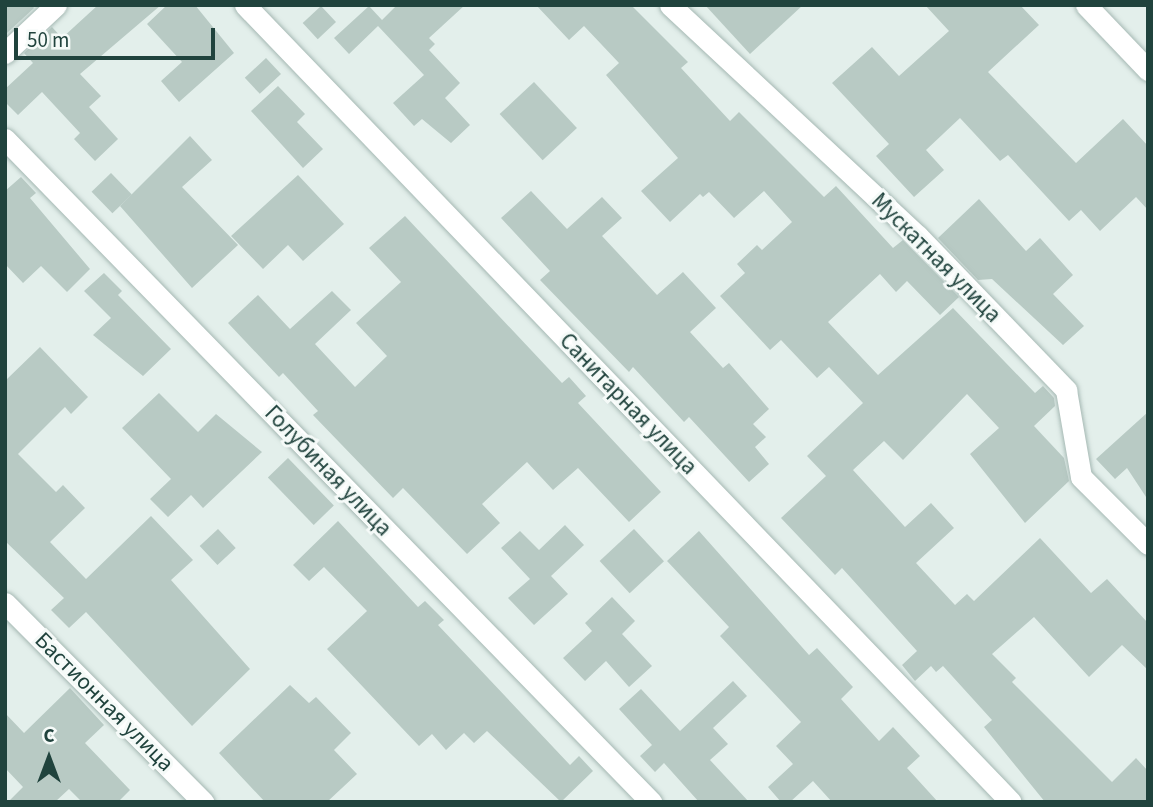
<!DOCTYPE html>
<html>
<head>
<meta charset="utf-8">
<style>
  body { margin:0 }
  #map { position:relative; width:1153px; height:807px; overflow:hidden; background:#e3efeb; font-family:"Source Sans 3",sans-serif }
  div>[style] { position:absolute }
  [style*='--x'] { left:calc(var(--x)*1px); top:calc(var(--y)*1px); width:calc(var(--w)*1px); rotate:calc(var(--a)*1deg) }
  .building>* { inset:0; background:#b8cac4; transform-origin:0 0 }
  .roads { filter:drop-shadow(0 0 2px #a5b8b3) drop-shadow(0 0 2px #a5b8b3) }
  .minor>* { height:21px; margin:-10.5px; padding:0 10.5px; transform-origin:10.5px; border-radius:10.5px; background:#fff }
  span { translate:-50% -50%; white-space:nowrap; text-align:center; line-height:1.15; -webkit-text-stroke:6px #f5faf8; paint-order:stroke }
  .street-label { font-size:23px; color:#20433d }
  .frame { position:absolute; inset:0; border:7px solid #20433d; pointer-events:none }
  .north { position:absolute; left:14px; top:723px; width:70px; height:70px; -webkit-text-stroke:5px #f5faf8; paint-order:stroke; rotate:0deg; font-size:19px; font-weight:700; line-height:28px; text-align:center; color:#20433d }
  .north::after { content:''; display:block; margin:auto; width:24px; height:32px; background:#20433d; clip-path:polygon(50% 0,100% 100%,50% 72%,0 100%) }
  .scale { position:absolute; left:14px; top:28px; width:201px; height:32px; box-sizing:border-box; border:4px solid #20433d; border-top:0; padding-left:9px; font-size:21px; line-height:24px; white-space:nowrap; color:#20433d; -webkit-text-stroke:5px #f5faf8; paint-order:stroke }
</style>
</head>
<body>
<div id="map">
  <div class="building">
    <i style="clip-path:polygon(5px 5px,32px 5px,34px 8px,7px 33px)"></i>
    <i style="clip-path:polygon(98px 5px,161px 5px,80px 74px,101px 96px,89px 107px,118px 139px,95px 161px,74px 139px,80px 133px,42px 92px,18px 115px,5px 102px,5px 89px,33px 63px,24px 53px,52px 27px,62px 38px)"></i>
    <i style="clip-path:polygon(167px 5px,195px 5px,234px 53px,179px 102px,161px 81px,182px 62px,147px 24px)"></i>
    <i style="clip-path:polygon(397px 5px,465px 5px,429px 38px,435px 44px,429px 50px,460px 83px,445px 98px,470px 125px,451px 143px,422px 119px,414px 126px,393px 103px,424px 75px,378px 26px,349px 54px,334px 38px,369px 6px,382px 20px)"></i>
    <i style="clip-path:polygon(536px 5px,631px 5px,688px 62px,681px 68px,730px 121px,739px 112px,824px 197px,836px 186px,893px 248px,903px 240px,959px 297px,940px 315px,907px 281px,896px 292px,880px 274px,828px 322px,878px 375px,953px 308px,1035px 393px,1043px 386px,1054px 398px,1055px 406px,1034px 426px,1064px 458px,1069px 481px,1025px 523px,970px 454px,999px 428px,967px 394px,903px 460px,884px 441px,853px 470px,905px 527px,931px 503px,954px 528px,916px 563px,955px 605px,967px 594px,974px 601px,1040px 538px,1091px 593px,1107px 579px,1148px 623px,1148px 670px,1122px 645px,1089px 677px,1034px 617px,992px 654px,1016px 678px,1012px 682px,1112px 782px,1136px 758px,1148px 771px,1148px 802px,1045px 802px,984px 727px,992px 720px,943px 666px,936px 672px,931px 666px,915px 681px,902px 665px,917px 651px,842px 568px,835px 575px,781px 518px,826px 476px,807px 456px,863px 403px,829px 367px,817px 378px,781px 340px,770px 350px,720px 296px,745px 273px,737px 264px,757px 245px,762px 250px,792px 222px,764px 191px,734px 218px,709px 192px,703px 197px,700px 194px,670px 222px,641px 191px,678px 158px,606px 75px,619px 63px,584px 26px,569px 40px)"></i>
    <i style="clip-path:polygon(705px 5px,803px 5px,750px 54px)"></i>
    <i style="clip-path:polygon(925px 5px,1020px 5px,1039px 25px,988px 72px,1076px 163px,1123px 119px,1148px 146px,1148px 210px,1136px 197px,1100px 231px,1081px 210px,1069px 221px,1008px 155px,1000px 161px,960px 118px,926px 150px,944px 170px,914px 197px,876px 156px,889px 144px,832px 83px,872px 47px,899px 76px,949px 31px)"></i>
    <i style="left:321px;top:6px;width:22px;height:25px;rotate:47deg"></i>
    <i style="left:266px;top:58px;width:22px;height:29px;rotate:47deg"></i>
    <i style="left:534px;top:82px;width:63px;height:47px;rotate:47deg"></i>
    <i style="clip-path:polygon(278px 86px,305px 114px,297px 122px,323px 149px,303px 168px,251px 111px)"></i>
    <i style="clip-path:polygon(190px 136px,212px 160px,182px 187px,238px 245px,192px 288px,120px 206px)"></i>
    <i style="left:111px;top:173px;width:30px;height:27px;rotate:46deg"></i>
    <i style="clip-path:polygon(298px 175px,344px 224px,303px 261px,288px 245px,263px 269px,231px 236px)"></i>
    <i style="clip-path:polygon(21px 177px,36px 193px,30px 198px,90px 269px,67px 292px,41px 266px,23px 283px,5px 264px,5px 191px)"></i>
    <i style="clip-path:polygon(531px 191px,567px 229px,602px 197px,622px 218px,602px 236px,657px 295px,683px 272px,716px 308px,690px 332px,723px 368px,729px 363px,769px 409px,753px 424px,766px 437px,755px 447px,769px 464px,749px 482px,689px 417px,684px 422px,633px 367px,629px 372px,540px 280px,550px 271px,501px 218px)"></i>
    <i style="clip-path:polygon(979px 199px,1026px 251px,1040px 238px,1073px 275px,1053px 294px,1084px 326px,1063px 345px,992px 279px,978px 280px,938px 238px)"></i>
    <i style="clip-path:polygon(405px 216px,562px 383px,569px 377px,586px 396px,578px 403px,661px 492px,629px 522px,578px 468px,553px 490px,527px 462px,482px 504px,500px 523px,467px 554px,403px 488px,393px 498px,313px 415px,318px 411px,283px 373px,279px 377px,228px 323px,258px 295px,290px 329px,332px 291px,351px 310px,315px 344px,355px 387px,387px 356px,356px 323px,401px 282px,369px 248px)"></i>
    <i style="clip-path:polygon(104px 273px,122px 291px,118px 295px,171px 349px,143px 376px,93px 335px,111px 318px,84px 291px)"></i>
    <i style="clip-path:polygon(40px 347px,88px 397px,71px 414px,65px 407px,18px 454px,56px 492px,63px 485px,85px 508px,50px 542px,86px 579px,151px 516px,193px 560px,171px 580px,250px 669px,192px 726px,86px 612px,69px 628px,51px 610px,64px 598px,5px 541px,5px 381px)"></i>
    <i style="clip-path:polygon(159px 393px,198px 432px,216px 414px,262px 452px,203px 508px,191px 495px,168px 517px,150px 499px,171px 479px,122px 428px)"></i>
    <i style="clip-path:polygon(1148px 412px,1148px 500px,1127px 468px,1115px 479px,1096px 459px)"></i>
    <i style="left:288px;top:458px;width:66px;height:28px;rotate:46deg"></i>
    <i style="clip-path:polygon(338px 521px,418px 607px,425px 601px,444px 620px,438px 625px,570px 765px,579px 756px,593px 771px,561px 802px,487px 731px,474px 743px,464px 733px,446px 750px,432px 734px,419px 746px,327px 649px,367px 611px,324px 567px,309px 581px,293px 565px)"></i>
    <i style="clip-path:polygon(565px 525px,584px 545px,551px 576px,568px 594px,534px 625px,508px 598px,530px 579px,501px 548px,520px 531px,539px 550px)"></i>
    <i style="left:218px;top:529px;width:26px;height:25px;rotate:47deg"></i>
    <i style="left:634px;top:529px;width:44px;height:47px;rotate:47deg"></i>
    <i style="clip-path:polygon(699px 531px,809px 655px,817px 648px,853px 687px,841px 699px,879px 741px,893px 727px,920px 756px,907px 768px,938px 802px,832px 802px,813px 781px,790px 802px,781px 802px,768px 787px,793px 764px,776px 746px,801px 722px,720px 636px,729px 627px,667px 561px)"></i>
    <i style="clip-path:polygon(612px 597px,635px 621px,622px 634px,652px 666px,629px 687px,606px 661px,585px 681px,563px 658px,592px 631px,585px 623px)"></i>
    <i style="clip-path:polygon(733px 681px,747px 696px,713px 728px,728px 744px,710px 760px,749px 802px,699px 802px,664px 763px,655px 772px,640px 756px,652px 745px,619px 709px,641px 689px,680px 731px)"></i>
    <i style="clip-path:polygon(290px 685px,309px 703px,316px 697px,351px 733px,334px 750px,357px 774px,327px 802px,265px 802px,219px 753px)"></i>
    <i style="clip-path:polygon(70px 688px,104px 725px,85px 743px,130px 790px,118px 802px,82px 802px,69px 789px,55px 802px,8px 802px,23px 787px,5px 768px,5px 713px,24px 733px)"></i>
  </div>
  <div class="roads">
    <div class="minor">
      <i style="--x:245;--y:5;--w:1105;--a:46.14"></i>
      <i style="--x:670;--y:5;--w:339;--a:43"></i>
      <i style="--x:918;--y:236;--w:214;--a:46.1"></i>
      <i style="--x:1066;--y:390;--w:88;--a:80.2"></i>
      <i style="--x:1081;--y:477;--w:95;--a:45"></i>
      <i style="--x:1086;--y:5;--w:90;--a:46.4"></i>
      <i style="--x:5;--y:53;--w:70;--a:-43.3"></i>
      <i style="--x:5;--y:139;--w:926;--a:45.74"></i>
      <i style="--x:5;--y:603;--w:281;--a:45.1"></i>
    </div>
  </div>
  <div class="street-label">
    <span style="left:936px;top:258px;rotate:45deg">Мускатная улица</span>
    <span style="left:628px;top:404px;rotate:46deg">Санитарная улица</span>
    <span style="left:328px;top:471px;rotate:46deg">Голубиная улица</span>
    <span style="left:104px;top:702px;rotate:45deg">Бастионная улица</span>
  </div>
  <div class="frame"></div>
  <div class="north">С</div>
  <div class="scale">50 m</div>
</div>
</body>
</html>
